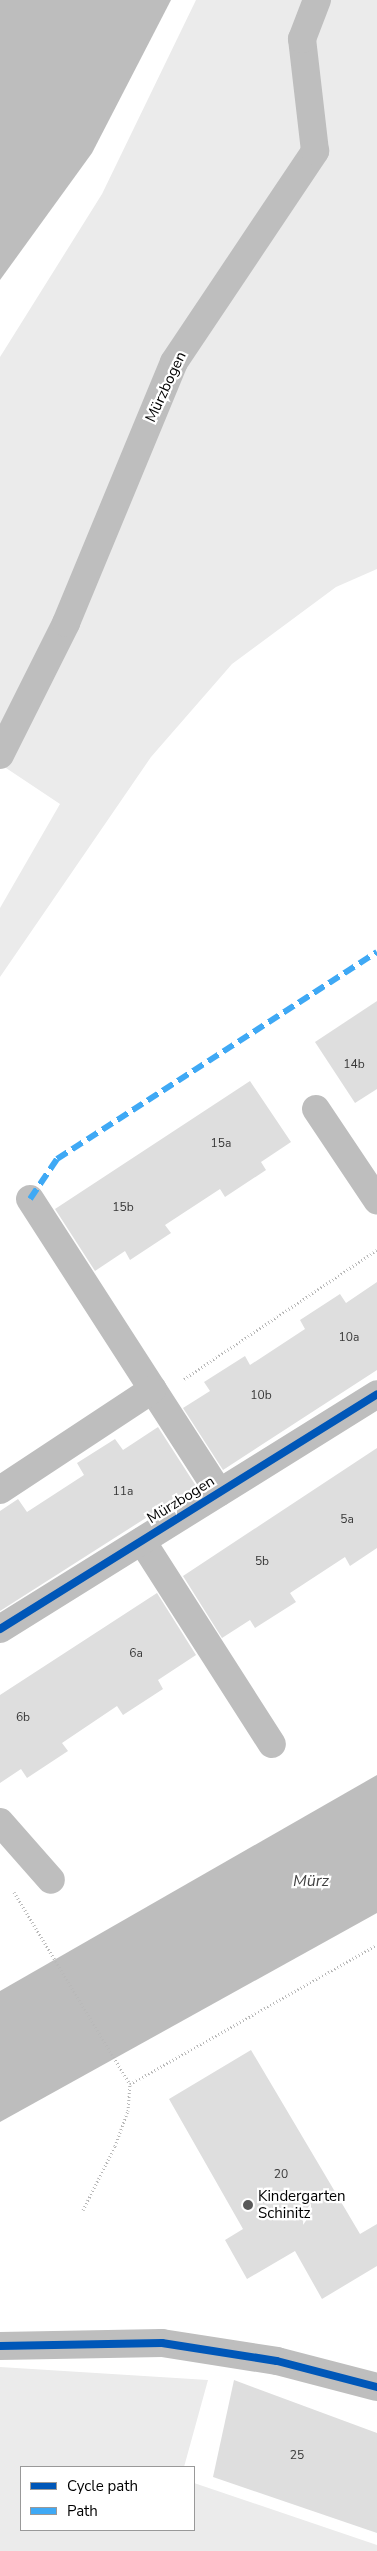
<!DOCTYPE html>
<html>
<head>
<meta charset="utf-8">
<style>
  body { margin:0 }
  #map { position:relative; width:377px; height:2551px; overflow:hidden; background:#fff; font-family:"Nunito Sans",sans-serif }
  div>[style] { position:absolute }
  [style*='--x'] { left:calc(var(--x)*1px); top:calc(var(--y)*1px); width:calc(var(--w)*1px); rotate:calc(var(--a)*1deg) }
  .green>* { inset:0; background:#ebebeb }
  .water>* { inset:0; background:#bdbdbd }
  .building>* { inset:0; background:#dedede }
  .path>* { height:3px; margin-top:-1.5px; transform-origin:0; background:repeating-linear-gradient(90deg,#b9b9b9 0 1px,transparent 0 3.5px) }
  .minor>* { height:28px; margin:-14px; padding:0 14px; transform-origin:14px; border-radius:14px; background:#bebebe }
  .quiet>* { height:6px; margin-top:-3px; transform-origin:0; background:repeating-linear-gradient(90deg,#3fa9f5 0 12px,transparent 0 18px) }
  .cycleway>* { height:8px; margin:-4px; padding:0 4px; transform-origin:4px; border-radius:4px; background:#0057b8 }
  .dots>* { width:14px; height:14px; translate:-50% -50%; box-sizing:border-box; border:2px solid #fff; border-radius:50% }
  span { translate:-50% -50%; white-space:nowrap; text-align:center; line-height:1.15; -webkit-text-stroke:4.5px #fff; paint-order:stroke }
  .number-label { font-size:12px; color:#383838 }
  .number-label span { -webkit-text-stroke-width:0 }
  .street-label { font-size:15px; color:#000 }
  .poi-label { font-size:15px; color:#000 }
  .left { translate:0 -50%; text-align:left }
  .water-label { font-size:16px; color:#424242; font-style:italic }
  .legend { position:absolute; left:20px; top:2466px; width:175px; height:65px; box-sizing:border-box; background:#fff; border:1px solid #999; margin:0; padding:6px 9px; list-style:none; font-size:15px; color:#000 }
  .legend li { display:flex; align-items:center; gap:10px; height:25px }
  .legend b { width:25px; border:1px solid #999 }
</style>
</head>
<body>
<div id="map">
  <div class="green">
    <i style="clip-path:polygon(196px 0,377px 0,377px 569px,336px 587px,232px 664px,151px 757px,0 977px,0 908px,60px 804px,0 764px,0 357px,102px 194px)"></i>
    <i style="clip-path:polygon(0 2367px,208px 2380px,184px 2467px,21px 2467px,21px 2530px,194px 2530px,194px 2483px,377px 2545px,377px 2551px,0 2551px)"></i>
  </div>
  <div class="water">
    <i style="clip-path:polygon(0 0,171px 0,92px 153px,0 280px)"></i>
    <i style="clip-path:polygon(377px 1775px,377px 1913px,0 2122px,0 1991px)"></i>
  </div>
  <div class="building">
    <i style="clip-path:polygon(377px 1001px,377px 1089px,355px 1103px,315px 1042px)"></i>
    <i style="clip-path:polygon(250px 1081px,291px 1142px,261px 1162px,266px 1170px,225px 1197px,220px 1189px,165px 1225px,171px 1233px,130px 1260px,125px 1251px,95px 1271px,55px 1209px)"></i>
    <i style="clip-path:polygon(377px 1282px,377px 1370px,223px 1470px,183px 1408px,210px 1391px,204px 1382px,245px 1356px,250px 1365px,305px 1329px,300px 1320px,340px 1294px,346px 1303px)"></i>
    <i style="clip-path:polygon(158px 1427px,196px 1486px,0 1611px,0 1511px,18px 1499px,27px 1512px,84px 1475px,77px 1463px,115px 1439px,123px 1450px)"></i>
    <i style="clip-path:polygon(377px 1448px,377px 1548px,350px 1566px,345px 1557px,290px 1593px,296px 1602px,255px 1628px,250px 1620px,222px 1638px,183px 1576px)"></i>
    <i style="clip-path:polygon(157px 1593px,196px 1655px,158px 1680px,163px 1689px,123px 1715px,117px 1706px,62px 1743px,68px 1751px,27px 1778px,21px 1769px,0 1783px,0 1695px)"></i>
    <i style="clip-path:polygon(251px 2050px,360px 2234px,377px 2224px,377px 2266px,322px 2299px,295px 2251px,247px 2279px,225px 2240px,243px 2229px,169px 2099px)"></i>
    <i style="clip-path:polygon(234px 2380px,377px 2433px,377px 2533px,213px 2477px)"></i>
  </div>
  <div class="path">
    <i style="--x:184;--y:1379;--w:232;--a:-33.8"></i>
    <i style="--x:14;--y:1892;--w:224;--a:58.9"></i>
    <i style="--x:83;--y:2210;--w:72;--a:-63.4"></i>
    <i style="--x:115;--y:2146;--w:37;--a:-70"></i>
    <i style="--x:128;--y:2111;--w:27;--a:-86"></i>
    <i style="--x:130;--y:2084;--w:283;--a:-29.4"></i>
  </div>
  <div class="minor">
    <i style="--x:0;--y:755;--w:148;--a:-63.4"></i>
    <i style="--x:66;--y:623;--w:282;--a:-67.5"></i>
    <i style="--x:174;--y:362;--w:254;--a:-56.2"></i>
    <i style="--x:315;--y:151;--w:113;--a:-96.6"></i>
    <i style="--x:302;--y:39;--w:42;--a:-69"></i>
    <i style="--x:316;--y:1109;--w:110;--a:56.2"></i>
    <i style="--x:30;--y:1199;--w:349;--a:57.2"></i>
    <i style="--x:0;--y:1490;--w:183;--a:-33.4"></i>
    <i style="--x:142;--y:1541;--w:241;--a:57.4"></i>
    <i style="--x:0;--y:1629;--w:444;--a:-31.9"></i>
    <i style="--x:0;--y:1822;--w:77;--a:48.7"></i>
    <i style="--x:0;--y:2346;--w:162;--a:-1.1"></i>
    <i style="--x:162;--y:2343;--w:116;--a:8.9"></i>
    <i style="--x:277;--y:2361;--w:103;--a:14.6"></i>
  </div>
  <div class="quiet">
    <i style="--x:30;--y:1199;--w:48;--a:-56"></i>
    <i style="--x:57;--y:1159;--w:381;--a:-32.9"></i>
  </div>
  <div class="cycleway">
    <i style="--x:0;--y:1629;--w:444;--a:-31.9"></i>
    <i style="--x:0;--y:2346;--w:162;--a:-1.1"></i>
    <i style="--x:162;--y:2343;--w:116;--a:8.9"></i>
    <i style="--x:277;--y:2361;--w:103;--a:14.6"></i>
  </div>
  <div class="dots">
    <i style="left:248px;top:2205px;background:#595959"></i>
  </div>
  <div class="number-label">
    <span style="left:354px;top:1065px">14b</span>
    <span style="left:221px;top:1144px">15a</span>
    <span style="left:123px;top:1208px">15b</span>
    <span style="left:349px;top:1338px">10a</span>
    <span style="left:261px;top:1396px">10b</span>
    <span style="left:123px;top:1492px">11a</span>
    <span style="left:347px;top:1520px">5a</span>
    <span style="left:262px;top:1562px">5b</span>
    <span style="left:136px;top:1654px">6a</span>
    <span style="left:23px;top:1718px">6b</span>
    <span style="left:281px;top:2175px">20</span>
    <span style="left:297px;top:2456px">25</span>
  </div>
  <div class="street-label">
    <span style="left:166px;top:387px;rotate:-65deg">Mürzbogen</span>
    <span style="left:181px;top:1500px;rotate:-32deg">Mürzbogen</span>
  </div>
  <div class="poi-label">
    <span class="left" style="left:258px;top:2205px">Kindergarten<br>Schinitz</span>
  </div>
  <div class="water-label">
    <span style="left:311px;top:1881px">Mürz</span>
  </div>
  <ul class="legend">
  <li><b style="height:6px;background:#0057b8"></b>Cycle path</li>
  <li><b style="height:6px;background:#3fa9f5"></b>Path</li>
  </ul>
</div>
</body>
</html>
